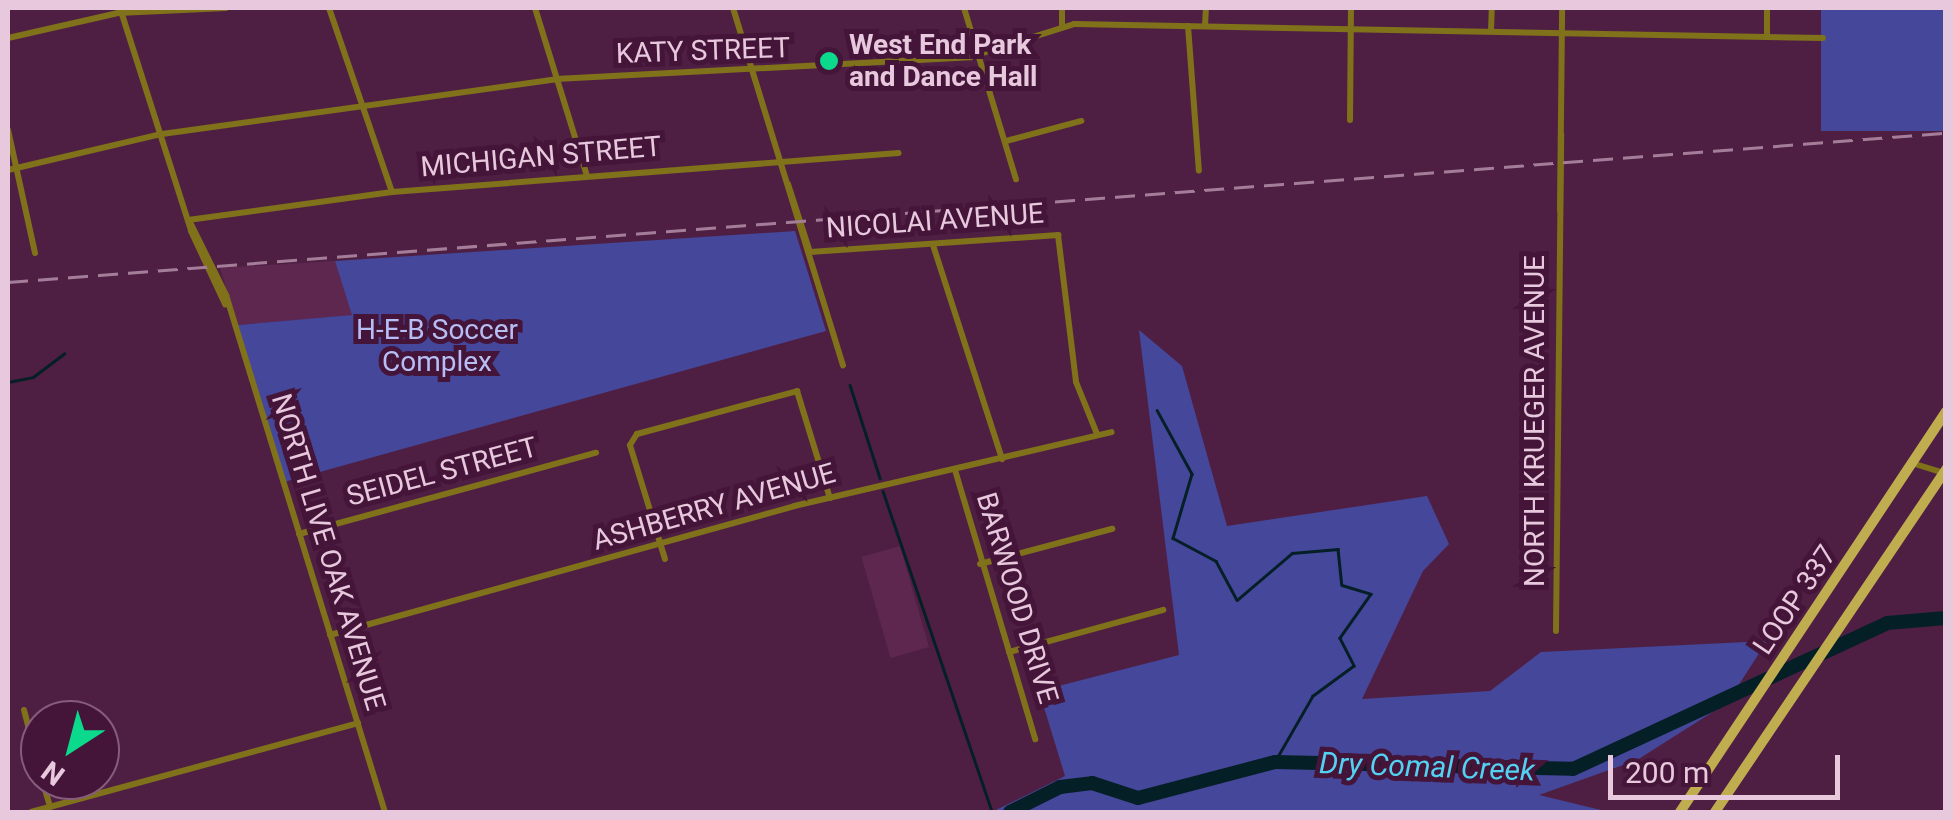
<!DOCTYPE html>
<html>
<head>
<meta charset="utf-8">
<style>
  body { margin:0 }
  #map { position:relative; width:1953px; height:820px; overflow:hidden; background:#4f1f43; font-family:Roboto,sans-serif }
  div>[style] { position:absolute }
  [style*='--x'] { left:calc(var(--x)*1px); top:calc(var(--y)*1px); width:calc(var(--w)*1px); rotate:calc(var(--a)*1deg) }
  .built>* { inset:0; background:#5e2750; transform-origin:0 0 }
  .green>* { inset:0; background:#45479a; transform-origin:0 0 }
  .stream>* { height:2.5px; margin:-1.25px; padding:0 1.25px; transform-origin:1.25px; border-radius:1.25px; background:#051f26 }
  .river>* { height:14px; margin:-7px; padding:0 7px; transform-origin:7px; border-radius:7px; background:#051f26 }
  .street>* { height:6px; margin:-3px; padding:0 3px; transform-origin:3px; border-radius:3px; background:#80711b }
  .primary>* { height:10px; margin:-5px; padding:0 5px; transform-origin:5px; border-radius:5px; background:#bfad4f }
  .rail>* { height:2.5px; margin-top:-1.25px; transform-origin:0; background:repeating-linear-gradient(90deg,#a47e99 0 20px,transparent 0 30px) }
  .dots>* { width:28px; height:28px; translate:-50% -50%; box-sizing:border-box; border:5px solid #441539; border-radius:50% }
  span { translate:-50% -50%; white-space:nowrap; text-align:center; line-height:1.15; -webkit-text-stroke:10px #441539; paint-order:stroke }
  .poi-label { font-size:28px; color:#e7c8dd; font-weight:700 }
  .left { translate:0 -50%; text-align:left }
  .street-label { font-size:28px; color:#e7c8dd }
  .park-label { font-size:28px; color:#b7bef6 }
  .water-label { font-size:30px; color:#53d1f1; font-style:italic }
  .frame { position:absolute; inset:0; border:10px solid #e7c8dd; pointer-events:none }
  .north { position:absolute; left:20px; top:700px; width:100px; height:100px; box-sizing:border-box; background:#441539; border:2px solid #855d7b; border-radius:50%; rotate:216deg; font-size:28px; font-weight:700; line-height:40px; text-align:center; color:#e7c8dd }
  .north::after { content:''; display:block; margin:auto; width:35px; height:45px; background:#0bd98b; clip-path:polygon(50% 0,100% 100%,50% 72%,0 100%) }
  .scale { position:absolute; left:1608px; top:755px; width:232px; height:45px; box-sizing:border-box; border:5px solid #e7c8dd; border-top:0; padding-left:12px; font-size:30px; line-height:35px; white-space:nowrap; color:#e7c8dd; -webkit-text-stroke:8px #441539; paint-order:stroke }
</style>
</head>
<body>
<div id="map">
  <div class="built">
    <i style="clip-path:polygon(335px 261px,353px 315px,238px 325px,220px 268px)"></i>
    <i style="left:900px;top:546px;width:105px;height:40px;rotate:74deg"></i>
  </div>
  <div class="green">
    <i style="left:1821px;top:8px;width:124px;height:123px"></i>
    <i style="clip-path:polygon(795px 231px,826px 331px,284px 482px,238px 325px,352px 315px,335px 261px)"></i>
    <i style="clip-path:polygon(1139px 330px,1182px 366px,1227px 526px,1427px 496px,1449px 544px,1423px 571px,1362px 699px,1490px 691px,1541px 652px,1767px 641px,1727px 703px,1637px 760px,1539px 795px,1609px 812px,992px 812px,1065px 776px,1039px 691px,1179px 655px)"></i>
  </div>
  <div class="stream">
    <i style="--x:8;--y:382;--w:25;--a:-11"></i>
    <i style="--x:33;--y:377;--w:39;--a:-37"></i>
    <i style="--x:850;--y:385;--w:98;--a:72.1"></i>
    <i style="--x:1157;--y:410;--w:73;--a:61.3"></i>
    <i style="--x:1192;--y:474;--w:67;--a:106.5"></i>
    <i style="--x:1173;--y:538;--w:49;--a:28.1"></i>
    <i style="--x:1216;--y:561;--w:44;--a:61.7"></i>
    <i style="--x:1237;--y:600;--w:72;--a:-40.5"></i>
    <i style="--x:1292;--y:553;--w:46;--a:-5"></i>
    <i style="--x:1338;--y:549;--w:36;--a:84"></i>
    <i style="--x:1342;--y:585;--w:30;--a:17"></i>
    <i style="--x:1371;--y:594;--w:54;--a:125.2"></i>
    <i style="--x:1340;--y:638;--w:31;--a:63"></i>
    <i style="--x:1354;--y:666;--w:51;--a:143.8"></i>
    <i style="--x:1313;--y:696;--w:76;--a:119.9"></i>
    <i style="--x:883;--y:491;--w:339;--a:71.2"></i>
  </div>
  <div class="river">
    <i style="--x:1010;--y:812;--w:56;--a:-26.6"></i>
    <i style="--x:1060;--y:787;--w:32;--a:-7"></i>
    <i style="--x:1092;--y:783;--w:48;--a:18.1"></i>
    <i style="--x:1138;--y:798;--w:142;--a:-14.7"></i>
    <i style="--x:1275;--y:762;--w:298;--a:1.3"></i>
    <i style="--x:1573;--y:769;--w:346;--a:-24.9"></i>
    <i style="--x:1887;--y:623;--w:59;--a:-4.8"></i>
  </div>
  <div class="street">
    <i style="--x:120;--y:8;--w:234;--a:72.3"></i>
    <i style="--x:191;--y:231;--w:81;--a:65"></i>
    <i style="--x:329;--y:8;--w:194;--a:71.1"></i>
    <i style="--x:535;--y:8;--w:176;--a:72.8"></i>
    <i style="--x:733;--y:8;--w:374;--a:72.9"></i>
    <i style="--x:964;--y:8;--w:179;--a:73.1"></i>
    <i style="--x:1062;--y:25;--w:17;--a:-90"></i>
    <i style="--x:1188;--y:26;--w:145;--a:85.7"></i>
    <i style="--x:1205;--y:26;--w:18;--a:-87"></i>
    <i style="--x:1491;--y:31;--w:23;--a:-88"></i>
    <i style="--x:1767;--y:37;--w:29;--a:-90"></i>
    <i style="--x:8;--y:38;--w:113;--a:-12.8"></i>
    <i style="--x:118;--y:13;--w:108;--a:-2.7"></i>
    <i style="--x:1350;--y:120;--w:112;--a:-89.5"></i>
    <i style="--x:8;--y:130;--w:126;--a:77.6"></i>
    <i style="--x:1006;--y:141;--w:78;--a:-14.9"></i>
    <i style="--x:8;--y:170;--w:158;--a:-13.2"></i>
    <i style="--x:162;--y:134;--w:398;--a:-7.9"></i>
    <i style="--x:556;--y:79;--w:415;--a:-3"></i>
    <i style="--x:970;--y:57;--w:109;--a:-17.6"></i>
    <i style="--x:1074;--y:24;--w:749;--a:1.07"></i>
    <i style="--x:788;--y:184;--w:71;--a:72.1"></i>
    <i style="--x:1560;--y:211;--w:203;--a:-89.4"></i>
    <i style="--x:188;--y:220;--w:206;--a:-7.8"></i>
    <i style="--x:392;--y:192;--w:508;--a:-4.4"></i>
    <i style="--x:189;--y:220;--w:84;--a:63.7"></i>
    <i style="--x:226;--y:295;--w:541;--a:72.91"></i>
    <i style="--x:933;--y:245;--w:225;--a:72.1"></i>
    <i style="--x:810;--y:252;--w:249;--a:-3.9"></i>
    <i style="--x:1058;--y:235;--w:148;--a:83"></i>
    <i style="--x:1076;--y:382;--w:56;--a:68"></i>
    <i style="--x:1915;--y:464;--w:30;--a:17"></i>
    <i style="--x:955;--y:470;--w:281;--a:73.4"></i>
    <i style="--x:299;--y:534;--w:308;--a:-15.3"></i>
    <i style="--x:665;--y:559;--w:119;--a:-107.1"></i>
    <i style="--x:630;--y:445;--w:13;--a:-58"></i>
    <i style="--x:637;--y:434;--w:166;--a:-15"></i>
    <i style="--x:797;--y:391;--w:112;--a:72.9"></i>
    <i style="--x:980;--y:564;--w:137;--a:-14.9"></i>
    <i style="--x:1556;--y:631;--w:497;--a:-89.4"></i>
    <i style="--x:330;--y:635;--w:482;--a:-15.5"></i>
    <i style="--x:794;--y:506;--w:326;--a:-13.1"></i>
    <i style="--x:1009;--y:652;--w:160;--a:-15.3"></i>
    <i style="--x:24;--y:710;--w:63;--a:75.3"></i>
    <i style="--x:42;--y:780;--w:28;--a:73"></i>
    <i style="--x:31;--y:812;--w:339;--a:-15.2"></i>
  </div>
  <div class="primary">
    <i style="--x:1680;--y:812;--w:481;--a:-56.4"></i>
    <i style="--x:1715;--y:812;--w:414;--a:-56"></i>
  </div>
  <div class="rail">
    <i style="--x:8;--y:282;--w:1944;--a:-4.4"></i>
  </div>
  <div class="dots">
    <i style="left:829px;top:61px;background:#0bd98b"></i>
  </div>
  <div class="poi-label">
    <span class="left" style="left:849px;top:61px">West End Park<br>and Dance Hall</span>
  </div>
  <div class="street-label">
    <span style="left:703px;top:51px;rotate:-2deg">KATY STREET</span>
    <span style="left:541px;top:157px;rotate:-5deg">MICHIGAN STREET</span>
    <span style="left:935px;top:221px;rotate:-4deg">NICOLAI AVENUE</span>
    <span style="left:1535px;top:421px;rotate:-90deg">NORTH KRUEGER AVENUE</span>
    <span style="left:442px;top:472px;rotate:-15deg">SEIDEL STREET</span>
    <span style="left:714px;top:507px;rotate:-16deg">ASHBERRY AVENUE</span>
    <span style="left:328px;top:552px;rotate:73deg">NORTH LIVE OAK AVENUE</span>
    <span style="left:1017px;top:598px;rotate:73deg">BARWOOD DRIVE</span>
    <span style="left:1795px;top:600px;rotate:-56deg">LOOP 337</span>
  </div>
  <div class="park-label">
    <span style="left:437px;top:346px">H-E-B Soccer<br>Complex</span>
  </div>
  <div class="water-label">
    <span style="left:1427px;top:767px;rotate:2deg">Dry Comal Creek</span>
  </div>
  <div class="frame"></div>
  <div class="north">N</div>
  <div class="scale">200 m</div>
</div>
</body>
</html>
